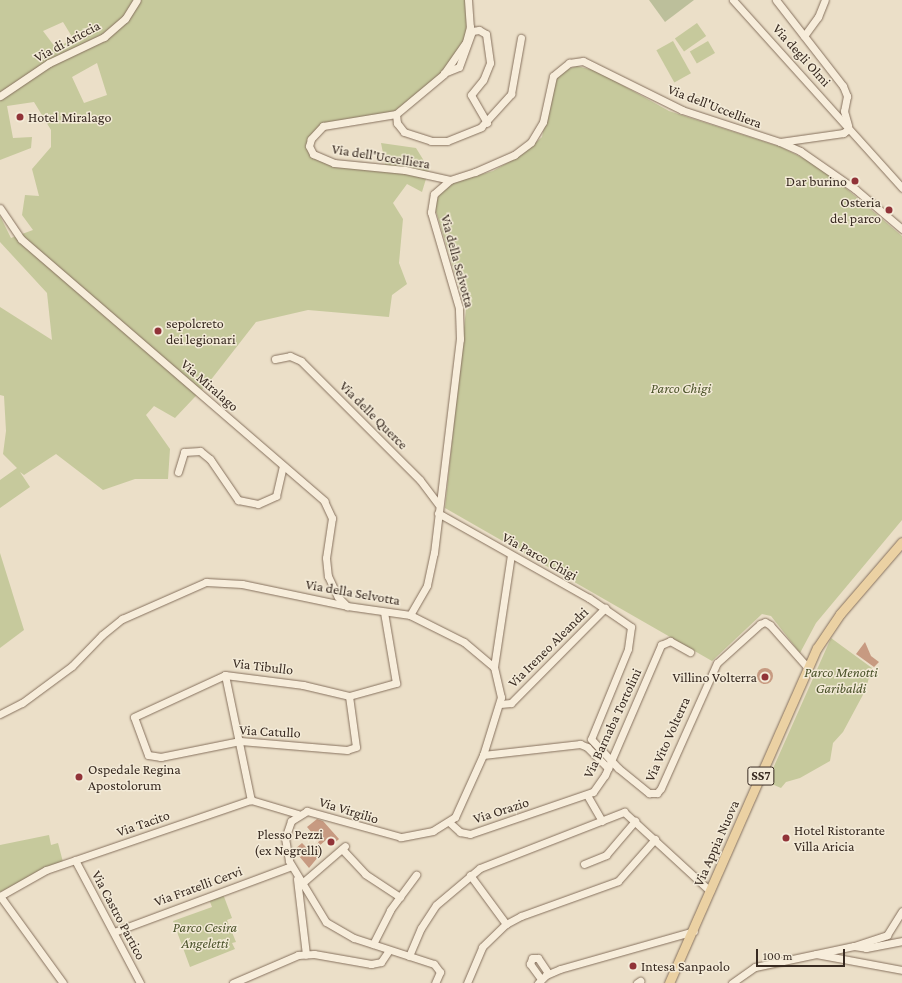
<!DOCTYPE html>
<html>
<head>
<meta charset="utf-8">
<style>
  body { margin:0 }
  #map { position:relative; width:902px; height:983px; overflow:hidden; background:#ebdfc8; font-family:"Crimson Pro",serif }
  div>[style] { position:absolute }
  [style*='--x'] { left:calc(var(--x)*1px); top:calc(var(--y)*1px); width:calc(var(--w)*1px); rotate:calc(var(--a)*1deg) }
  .green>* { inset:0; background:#c6c99c; transform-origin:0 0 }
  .cemetery>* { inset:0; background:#bcbf9b }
  .building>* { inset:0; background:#c79a81 }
  .round { border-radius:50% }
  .roads { filter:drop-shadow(0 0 1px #86715e) drop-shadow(0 0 1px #86715e) }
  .minor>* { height:7px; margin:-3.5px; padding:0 3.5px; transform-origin:3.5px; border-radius:3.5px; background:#f7eddb }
  .major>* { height:9px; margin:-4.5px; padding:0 4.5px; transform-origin:4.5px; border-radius:4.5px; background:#ebd1a3 }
  .dots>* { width:11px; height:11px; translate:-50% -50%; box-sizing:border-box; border:2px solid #f3ead7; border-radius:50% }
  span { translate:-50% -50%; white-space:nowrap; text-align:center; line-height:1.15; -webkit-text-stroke:3px #f3ead7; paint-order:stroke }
  .shield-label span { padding:1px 3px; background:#f3ead7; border:1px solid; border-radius:3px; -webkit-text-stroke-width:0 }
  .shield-label { font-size:13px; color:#382a21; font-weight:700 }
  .street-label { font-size:14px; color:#382a21 }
  .poi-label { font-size:14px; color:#382a21 }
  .left { translate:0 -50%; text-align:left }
  .right { translate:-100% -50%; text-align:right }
  .park-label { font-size:14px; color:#4a5229; font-style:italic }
  .scale { position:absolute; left:756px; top:949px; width:89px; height:18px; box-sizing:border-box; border:2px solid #382a21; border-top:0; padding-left:5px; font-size:12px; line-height:14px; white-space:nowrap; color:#382a21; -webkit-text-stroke:3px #f3ead7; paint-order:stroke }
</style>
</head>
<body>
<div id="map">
  <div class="green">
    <i style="clip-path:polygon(evenodd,0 0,468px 0,470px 27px,457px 58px,400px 111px,330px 123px,309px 144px,319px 158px,386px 168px,381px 143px,416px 148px,429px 169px,422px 192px,407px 184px,393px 203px,403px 219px,399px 263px,407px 284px,392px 295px,389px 317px,308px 310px,256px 322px,210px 381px,175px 418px,154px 406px,146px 415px,170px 449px,168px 479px,135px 479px,103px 490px,56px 454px,24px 475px,20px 472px,30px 487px,0 508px,0 480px,17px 468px,3px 454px,6px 431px,4px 396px,0 395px,0 307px,52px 340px,47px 293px,0 242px,0 216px,11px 238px,33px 230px,22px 215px,25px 195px,39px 196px,32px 169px,51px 147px,51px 130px,34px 102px,7px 106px,13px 138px,32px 137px,31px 148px,0 160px,0 0,63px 22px,74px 40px,55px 47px,43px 31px,63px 22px,0 0,97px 63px,107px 95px,84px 103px,72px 77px,97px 63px)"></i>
    <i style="left:697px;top:23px;width:16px;height:27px;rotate:55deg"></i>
    <i style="left:673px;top:41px;width:37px;height:19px;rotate:61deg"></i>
    <i style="left:708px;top:41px;width:14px;height:21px;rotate:60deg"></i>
    <i style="clip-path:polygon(577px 66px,597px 71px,669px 111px,781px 147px,821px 167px,902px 236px,902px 520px,816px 623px,800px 653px,771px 616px,762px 614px,712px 661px,445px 508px,466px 309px,434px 205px,440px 194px,451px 183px,493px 171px,524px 153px,542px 137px,551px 91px,560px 72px)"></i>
    <i style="clip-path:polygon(0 553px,24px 630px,0 648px)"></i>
    <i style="clip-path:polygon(831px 638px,872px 668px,865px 691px,843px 732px,833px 743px,830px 761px,800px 778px,786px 782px,781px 788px,767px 782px)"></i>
    <i style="clip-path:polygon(49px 835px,51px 845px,58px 843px,63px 862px,0 892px,0 845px)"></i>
    <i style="clip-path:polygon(223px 894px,232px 918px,227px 920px,236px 942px,232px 943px,235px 949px,190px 967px,173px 921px,212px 907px,209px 899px)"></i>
  </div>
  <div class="cemetery">
    <i style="clip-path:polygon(649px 0,694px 0,665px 22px)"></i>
  </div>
  <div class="building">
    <i style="clip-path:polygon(865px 642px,871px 656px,879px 662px,874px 667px,856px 654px)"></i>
    <i class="round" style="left:757px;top:668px;width:16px;height:16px"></i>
    <i style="clip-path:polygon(317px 819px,323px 821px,339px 839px,331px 846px,326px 840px,319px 846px,323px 851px,309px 868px,294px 850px,302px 843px,310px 851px,317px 845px,319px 841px,307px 827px)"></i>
  </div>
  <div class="roads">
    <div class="minor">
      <i style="--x:468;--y:0;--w:27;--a:86"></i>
      <i style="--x:470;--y:27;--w:16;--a:105"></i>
      <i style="--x:466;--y:42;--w:39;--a:125"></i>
      <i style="--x:444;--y:74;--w:62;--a:140.2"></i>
      <i style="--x:396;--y:114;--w:74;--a:170.7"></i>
      <i style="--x:323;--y:126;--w:18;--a:133"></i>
      <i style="--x:311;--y:139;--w:7;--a:106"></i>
      <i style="--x:309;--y:146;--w:9;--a:63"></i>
      <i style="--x:313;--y:154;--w:23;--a:23"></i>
      <i style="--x:334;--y:163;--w:71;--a:5.6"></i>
      <i style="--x:405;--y:170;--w:46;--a:12.5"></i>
      <i style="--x:450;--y:180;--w:26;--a:-18"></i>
      <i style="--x:475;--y:172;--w:43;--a:-23.6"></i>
      <i style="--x:514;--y:155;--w:21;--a:-37"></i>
      <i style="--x:531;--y:142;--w:23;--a:-59"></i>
      <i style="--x:543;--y:122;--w:47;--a:-77.7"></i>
      <i style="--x:553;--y:76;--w:21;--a:-39"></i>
      <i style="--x:569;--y:63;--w:14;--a:-8"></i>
      <i style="--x:583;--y:61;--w:110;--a:26.3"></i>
      <i style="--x:682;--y:110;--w:103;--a:18.1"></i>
      <i style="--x:780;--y:142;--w:22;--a:24"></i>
      <i style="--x:800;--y:151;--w:67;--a:34.6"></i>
      <i style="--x:855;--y:189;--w:62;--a:40.4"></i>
      <i style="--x:733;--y:0;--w:253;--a:48"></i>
      <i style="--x:776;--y:0;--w:109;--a:52.1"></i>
      <i style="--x:843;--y:86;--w:11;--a:68"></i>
      <i style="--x:847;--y:96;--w:15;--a:101"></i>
      <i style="--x:844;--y:111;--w:15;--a:74"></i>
      <i style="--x:804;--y:36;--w:24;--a:-54"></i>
      <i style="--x:818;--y:17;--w:18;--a:-68"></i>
      <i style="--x:444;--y:73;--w:16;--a:-22"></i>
      <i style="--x:459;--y:67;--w:38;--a:-70"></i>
      <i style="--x:472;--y:31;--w:7;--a:-8"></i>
      <i style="--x:479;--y:30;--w:8;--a:30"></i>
      <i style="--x:486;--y:34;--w:29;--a:82"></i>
      <i style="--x:490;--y:63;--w:18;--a:112"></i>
      <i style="--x:483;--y:80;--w:19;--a:129"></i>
      <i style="--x:471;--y:95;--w:32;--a:60"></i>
      <i style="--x:0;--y:96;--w:59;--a:-34"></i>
      <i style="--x:49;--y:63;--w:61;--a:-25.3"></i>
      <i style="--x:104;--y:37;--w:28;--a:-41"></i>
      <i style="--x:125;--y:19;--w:22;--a:-58"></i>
      <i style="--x:396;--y:114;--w:9;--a:84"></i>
      <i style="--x:397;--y:123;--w:11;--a:52"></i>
      <i style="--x:404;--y:132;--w:28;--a:18"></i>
      <i style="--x:431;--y:141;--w:16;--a:0"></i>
      <i style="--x:447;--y:141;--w:37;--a:-22"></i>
      <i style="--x:481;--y:127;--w:45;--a:-47.7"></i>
      <i style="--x:511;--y:94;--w:57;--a:-79.9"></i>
      <i style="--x:780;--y:142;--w:64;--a:-8.1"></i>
      <i style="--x:843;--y:133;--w:7;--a:-34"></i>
      <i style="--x:0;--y:208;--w:37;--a:56"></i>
      <i style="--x:21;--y:239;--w:401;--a:40.8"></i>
      <i style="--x:324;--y:501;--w:19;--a:65"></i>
      <i style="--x:332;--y:518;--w:40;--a:98.5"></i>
      <i style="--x:326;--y:558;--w:18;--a:84"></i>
      <i style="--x:328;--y:576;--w:23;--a:65"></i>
      <i style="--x:338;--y:597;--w:13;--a:45"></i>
      <i style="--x:275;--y:359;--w:15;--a:-11"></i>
      <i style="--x:290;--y:356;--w:12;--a:24"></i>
      <i style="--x:301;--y:361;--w:168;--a:45"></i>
      <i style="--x:420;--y:480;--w:30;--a:53"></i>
      <i style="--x:178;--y:472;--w:21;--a:-73"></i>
      <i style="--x:184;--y:452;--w:16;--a:-4"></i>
      <i style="--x:200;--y:451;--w:13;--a:39"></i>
      <i style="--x:210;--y:459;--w:50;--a:55.7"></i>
      <i style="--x:238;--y:500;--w:20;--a:11"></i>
      <i style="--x:258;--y:504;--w:20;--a:-24"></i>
      <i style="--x:276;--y:496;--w:31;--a:-77"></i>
      <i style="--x:438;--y:513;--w:173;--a:29.4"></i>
      <i style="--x:589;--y:598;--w:51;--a:34.6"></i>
      <i style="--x:631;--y:627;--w:22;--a:98"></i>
      <i style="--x:628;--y:649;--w:97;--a:112.3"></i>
      <i style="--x:591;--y:739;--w:40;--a:47"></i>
      <i style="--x:618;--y:768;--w:40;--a:39"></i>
      <i style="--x:649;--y:793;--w:8;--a:0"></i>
      <i style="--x:657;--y:793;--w:6;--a:-51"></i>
      <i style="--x:661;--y:788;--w:137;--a:-65.9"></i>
      <i style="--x:717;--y:663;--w:58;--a:-42.2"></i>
      <i style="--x:760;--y:624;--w:5;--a:-22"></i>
      <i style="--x:765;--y:622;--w:6;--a:31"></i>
      <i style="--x:770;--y:625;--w:57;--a:48.5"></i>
      <i style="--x:410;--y:615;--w:34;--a:-60"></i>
      <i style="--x:427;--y:585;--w:33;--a:-78"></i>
      <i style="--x:434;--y:553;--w:216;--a:-83.1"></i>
      <i style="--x:460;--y:339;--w:31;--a:-92"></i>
      <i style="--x:459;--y:308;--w:100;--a:-106.3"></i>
      <i style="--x:431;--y:212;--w:18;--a:-81"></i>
      <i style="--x:434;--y:194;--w:21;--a:-41"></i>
      <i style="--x:494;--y:667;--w:113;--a:-81.4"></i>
      <i style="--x:225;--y:675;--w:79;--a:7.3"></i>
      <i style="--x:303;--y:685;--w:47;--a:13.4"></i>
      <i style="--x:349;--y:696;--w:51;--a:82.2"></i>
      <i style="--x:356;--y:747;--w:9;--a:162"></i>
      <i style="--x:347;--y:750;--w:107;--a:-175.2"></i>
      <i style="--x:240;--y:741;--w:81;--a:168.6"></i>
      <i style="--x:161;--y:757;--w:13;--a:-171"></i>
      <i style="--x:148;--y:755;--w:40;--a:-110.2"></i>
      <i style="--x:134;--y:717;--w:100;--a:-24.8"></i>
      <i style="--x:225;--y:675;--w:128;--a:78.3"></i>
      <i style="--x:349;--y:696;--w:49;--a:-15.5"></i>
      <i style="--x:396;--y:683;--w:72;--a:-99.6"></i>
      <i style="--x:500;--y:704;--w:11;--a:-5"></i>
      <i style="--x:511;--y:703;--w:134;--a:-45.3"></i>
      <i style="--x:0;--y:714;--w:25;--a:-27"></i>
      <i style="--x:22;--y:703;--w:62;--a:-36.5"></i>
      <i style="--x:72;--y:666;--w:43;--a:-45.9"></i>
      <i style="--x:102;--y:635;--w:26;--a:-39"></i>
      <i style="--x:122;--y:619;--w:92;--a:-23.8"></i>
      <i style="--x:206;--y:582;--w:36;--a:3"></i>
      <i style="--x:242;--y:584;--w:107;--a:11.8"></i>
      <i style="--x:347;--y:606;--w:64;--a:8.1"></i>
      <i style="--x:410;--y:615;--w:60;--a:26.6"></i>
      <i style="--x:464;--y:642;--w:39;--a:40"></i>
      <i style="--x:494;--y:667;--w:31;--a:77"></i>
      <i style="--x:501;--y:697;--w:61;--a:107.2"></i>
      <i style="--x:483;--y:755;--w:68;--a:114.3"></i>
      <i style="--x:455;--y:817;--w:26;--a:148"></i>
      <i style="--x:433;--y:831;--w:33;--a:169"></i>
      <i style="--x:401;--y:837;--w:98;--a:-164.5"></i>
      <i style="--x:307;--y:811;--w:19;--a:148"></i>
      <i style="--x:291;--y:821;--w:18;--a:109"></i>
      <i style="--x:285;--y:838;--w:23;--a:80"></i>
      <i style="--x:289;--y:861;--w:71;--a:58.8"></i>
      <i style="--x:326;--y:922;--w:32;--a:30"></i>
      <i style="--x:354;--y:938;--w:84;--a:18"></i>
      <i style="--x:434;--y:964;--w:10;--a:53"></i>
      <i style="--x:440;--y:972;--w:12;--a:114"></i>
      <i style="--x:483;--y:755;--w:98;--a:-6.5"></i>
      <i style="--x:580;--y:744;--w:8;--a:23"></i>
      <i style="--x:587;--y:747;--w:30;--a:45"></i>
      <i style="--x:587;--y:795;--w:30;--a:60"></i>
      <i style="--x:449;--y:822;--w:15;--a:42"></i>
      <i style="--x:460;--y:832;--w:10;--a:11"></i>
      <i style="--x:470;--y:834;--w:130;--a:-18.9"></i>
      <i style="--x:593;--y:792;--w:21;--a:-55"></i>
      <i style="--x:605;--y:775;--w:142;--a:-66.7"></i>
      <i style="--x:661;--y:645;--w:10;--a:-24"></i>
      <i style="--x:670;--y:641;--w:23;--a:29"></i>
      <i style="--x:342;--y:849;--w:34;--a:47"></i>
      <i style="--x:365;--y:874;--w:42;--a:33.3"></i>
      <i style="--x:75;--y:860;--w:139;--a:62.1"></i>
      <i style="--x:584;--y:864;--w:24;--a:-22"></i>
      <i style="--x:606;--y:855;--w:45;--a:-49.5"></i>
      <i style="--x:470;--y:875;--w:61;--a:53.7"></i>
      <i style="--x:297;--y:879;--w:76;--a:83.2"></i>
      <i style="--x:301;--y:884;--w:58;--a:-40.8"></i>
      <i style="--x:0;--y:896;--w:53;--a:-29.5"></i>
      <i style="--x:46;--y:870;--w:217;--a:-18.9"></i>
      <i style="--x:251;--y:800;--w:49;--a:16.6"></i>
      <i style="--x:0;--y:896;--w:107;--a:54.1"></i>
      <i style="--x:114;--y:932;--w:189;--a:-20.4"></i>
      <i style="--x:373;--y:944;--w:38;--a:-63"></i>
      <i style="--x:390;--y:910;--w:44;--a:-53.4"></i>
      <i style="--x:854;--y:946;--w:35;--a:-18"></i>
      <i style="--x:887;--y:935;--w:28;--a:-58"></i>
      <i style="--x:816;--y:954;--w:87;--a:10.5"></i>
      <i style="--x:409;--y:956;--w:30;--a:-67"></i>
      <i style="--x:421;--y:928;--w:27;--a:-57"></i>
      <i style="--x:436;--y:905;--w:57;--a:-40.1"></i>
      <i style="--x:480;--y:868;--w:155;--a:-21.3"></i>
      <i style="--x:624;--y:812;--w:117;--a:42.6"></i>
      <i style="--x:541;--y:979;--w:19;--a:-126"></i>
      <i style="--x:530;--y:964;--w:6;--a:-72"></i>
      <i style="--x:532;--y:958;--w:6;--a:0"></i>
      <i style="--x:538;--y:958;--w:18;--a:56"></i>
      <i style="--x:233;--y:983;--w:71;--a:-23.3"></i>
      <i style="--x:298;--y:955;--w:16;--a:-4"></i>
      <i style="--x:314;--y:954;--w:58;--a:10"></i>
      <i style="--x:371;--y:964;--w:10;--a:-11"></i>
      <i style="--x:381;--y:962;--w:14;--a:-56"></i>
      <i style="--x:467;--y:983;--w:39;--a:-67"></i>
      <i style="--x:482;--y:947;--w:33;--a:-44"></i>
      <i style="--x:506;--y:924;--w:17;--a:-28"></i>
      <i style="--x:521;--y:916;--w:103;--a:-19.8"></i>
      <i style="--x:618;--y:881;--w:56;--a:-48.6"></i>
      <i style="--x:538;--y:983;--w:11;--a:-45"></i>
      <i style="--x:546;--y:975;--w:15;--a:-23"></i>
      <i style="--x:560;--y:969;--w:139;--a:-15.8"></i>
      <i style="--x:637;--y:983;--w:4;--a:-34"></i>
      <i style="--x:732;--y:983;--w:28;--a:-35"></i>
      <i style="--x:755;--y:967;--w:101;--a:-12"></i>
      <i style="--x:854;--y:946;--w:12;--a:9"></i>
      <i style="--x:866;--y:948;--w:37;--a:-11"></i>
    </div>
    <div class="major">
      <i style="--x:669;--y:983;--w:366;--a:-66.2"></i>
      <i style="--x:817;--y:648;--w:41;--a:-55.9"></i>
      <i style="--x:840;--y:614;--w:95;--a:-49.3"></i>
    </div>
  </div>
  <div class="dots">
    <i style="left:20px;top:117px;background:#913338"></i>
    <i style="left:855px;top:181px;background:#913338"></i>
    <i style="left:889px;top:210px;background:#913338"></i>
    <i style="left:158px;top:331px;background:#913338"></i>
    <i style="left:765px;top:677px;background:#913338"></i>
    <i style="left:79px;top:777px;background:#913338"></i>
    <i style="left:786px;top:838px;background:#913338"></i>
    <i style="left:331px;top:842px;background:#913338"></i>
    <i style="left:633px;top:966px;background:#913338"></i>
  </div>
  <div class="shield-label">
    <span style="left:761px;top:776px">SS7</span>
  </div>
  <div class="street-label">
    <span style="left:67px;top:41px;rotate:-28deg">Via di Ariccia</span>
    <span style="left:802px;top:55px;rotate:48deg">Via degli Olmi</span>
    <span style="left:715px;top:106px;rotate:21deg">Via dell'Uccelliera</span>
    <span style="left:381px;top:156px;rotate:9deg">Via dell'Uccelliera</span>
    <span style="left:458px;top:261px;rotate:75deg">Via della Selvotta</span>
    <span style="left:210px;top:385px;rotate:41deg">Via Miralago</span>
    <span style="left:374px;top:415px;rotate:45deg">Via delle Querce</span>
    <span style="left:540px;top:556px;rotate:29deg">Via Parco Chigi</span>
    <span style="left:353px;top:592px;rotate:10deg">Via della Selvotta</span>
    <span style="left:548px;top:647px;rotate:-45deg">Via Ireneo Aleandri</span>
    <span style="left:263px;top:666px;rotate:7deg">Via Tibullo</span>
    <span style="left:612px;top:723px;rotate:-65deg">Via Barnaba Tortolini</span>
    <span style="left:270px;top:731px;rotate:3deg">Via Catullo</span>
    <span style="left:667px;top:739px;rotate:-66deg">Via Vito Volterra</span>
    <span style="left:349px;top:810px;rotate:17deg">Via Virgilio</span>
    <span style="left:501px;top:810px;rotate:-18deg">Via Orazio</span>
    <span style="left:143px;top:823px;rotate:-19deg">Via Tacito</span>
    <span style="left:716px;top:843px;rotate:-66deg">Via Appia Nuova</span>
    <span style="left:198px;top:886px;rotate:-20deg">Via Fratelli Cervi</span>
    <span style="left:119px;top:915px;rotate:62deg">Via Castro Partico</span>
  </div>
  <div class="poi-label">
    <span class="left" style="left:28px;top:117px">Hotel Miralago</span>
    <span class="right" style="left:847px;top:181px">Dar burino</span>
    <span class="right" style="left:881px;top:210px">Osteria<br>del parco</span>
    <span class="left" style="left:166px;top:331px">sepolcreto<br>dei legionari</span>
    <span class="right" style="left:757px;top:677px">Villino Volterra</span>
    <span class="left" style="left:88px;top:777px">Ospedale Regina<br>Apostolorum</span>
    <span class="left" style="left:794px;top:838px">Hotel Ristorante<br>Villa Aricia</span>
    <span class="right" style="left:323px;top:842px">Plesso Pezzi<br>(ex Negrelli)</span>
    <span class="left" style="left:641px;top:966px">Intesa Sanpaolo</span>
  </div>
  <div class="park-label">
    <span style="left:681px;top:388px">Parco Chigi</span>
    <span style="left:841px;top:680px">Parco Menotti<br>Garibaldi</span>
    <span style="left:205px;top:935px">Parco Cesira<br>Angeletti</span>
  </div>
  <div class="scale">100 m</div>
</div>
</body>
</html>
